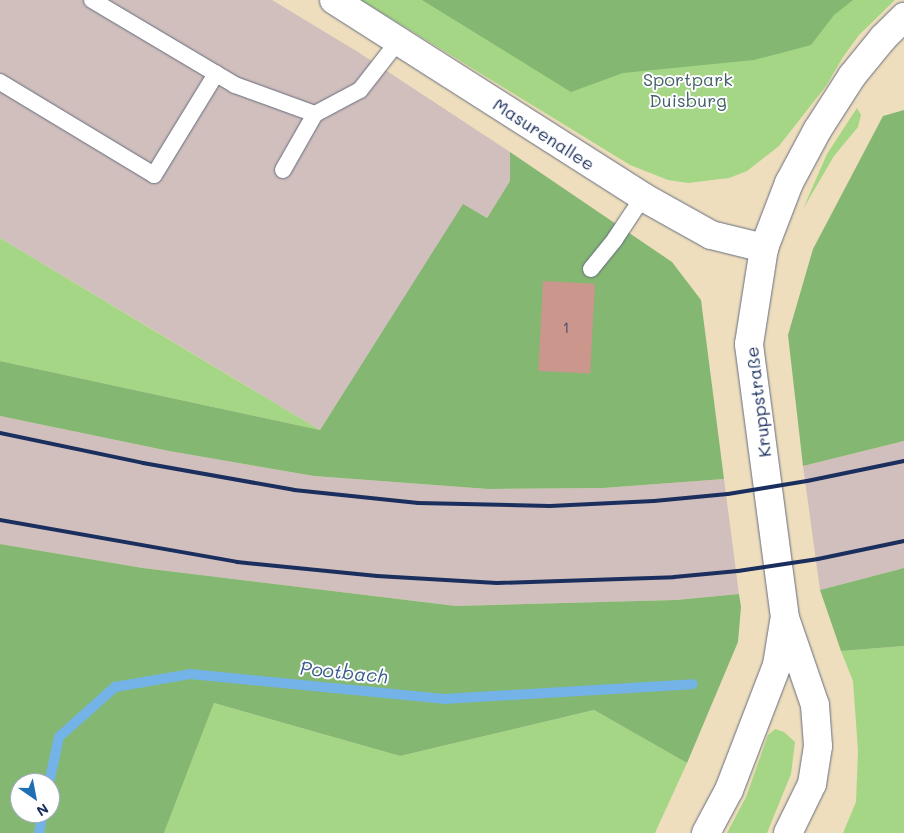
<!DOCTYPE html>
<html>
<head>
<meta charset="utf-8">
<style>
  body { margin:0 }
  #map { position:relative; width:904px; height:833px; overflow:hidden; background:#eedebd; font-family:Mali,sans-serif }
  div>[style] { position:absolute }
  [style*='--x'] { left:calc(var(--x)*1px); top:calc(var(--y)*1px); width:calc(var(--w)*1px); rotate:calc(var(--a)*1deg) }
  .industrial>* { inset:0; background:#d1bfbd }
  .green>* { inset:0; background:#a5d685 }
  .forest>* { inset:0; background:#84b772 }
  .stream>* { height:10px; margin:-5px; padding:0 5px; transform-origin:5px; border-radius:5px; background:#74b3e7 }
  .building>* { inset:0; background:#cb968c; transform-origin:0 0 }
  .roads { filter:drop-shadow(0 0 1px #656c7f) drop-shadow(0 0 1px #656c7f) }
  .lane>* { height:16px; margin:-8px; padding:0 8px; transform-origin:8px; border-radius:8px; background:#fff }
  .street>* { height:28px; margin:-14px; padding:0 14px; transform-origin:14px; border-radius:14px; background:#fff }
  .secondary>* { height:28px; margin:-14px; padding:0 14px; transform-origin:14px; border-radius:14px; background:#fff }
  .rail>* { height:4px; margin:-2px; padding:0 2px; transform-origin:2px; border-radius:2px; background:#1b2f5e }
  span { translate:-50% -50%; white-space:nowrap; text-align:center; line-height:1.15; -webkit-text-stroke:4px #fff; paint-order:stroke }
  .number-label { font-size:15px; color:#47496a }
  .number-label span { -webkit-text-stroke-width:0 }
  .park-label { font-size:18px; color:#44616a }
  .street-label { font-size:18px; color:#1b2f5e }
  .water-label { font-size:19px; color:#3a5d8e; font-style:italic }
  .north { position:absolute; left:10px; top:773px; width:50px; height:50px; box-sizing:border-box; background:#fff; border:1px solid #a4acbf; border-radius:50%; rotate:147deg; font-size:14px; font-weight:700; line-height:20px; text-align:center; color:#1b2f5e }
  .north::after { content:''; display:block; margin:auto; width:18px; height:22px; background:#1f6fb2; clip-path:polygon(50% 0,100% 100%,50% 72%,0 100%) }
</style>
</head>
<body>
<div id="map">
  <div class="industrial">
    <i style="clip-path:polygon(0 0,272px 0,358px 52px,510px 152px,510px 181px,487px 218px,463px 205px,320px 430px,0 238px)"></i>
    <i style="clip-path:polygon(0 416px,169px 451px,314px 476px,488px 489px,603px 488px,724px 479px,739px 594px,676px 600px,456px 606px,143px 568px,0 544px)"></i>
    <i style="clip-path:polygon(904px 441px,904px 568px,820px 590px,803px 466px)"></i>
  </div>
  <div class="green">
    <i style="clip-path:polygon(361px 0,895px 0,859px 35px,843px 57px,826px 86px,779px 146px,747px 171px,729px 178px,688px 183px,668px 180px,630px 165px)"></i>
    <i style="clip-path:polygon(857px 108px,861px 115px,858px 127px,834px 156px,803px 209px,827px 154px)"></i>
    <i style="clip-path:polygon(0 238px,153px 330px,320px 430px,0 361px)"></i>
    <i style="clip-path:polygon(904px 646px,904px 833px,843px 833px,856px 802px,858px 751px,853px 681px,841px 651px)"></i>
    <i style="clip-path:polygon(214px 703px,400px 756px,594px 710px,687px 763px,655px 833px,164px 833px)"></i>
    <i style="clip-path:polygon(775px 729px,784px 732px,795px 742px,791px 774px,767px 833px,727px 833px,746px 797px,768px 735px)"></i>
  </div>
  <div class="forest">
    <i style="clip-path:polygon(422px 0,853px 0,834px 15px,811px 45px,754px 60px,623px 73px,571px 92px)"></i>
    <i style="clip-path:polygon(904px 110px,904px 441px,803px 466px,788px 335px,813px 249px,883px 116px)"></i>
    <i style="clip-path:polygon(510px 152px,672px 262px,701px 300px,724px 479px,603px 488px,488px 489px,314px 476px,169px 451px,0 416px,0 361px,320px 430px,463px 204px,487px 218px,510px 181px)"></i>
    <i style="clip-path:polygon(evenodd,0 544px,143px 568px,456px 606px,676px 600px,739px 594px,741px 607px,738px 642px,687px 763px,594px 710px,400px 756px,214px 703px,164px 833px,0 833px,0 544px,20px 783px,50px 783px,50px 813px,20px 813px,20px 783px)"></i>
    <i style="clip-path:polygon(904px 568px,904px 646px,841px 651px,820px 590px)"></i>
  </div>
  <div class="stream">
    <i style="--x:49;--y:783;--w:47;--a:-77.7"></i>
    <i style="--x:59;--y:737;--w:75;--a:-41.8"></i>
    <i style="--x:115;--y:687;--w:76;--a:-9.8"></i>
    <i style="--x:190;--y:674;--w:255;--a:5.6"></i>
    <i style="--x:444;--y:699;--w:249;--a:-3.4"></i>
    <i style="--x:39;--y:833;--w:20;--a:-79"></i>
  </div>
  <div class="building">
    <i style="left:543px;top:281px;width:52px;height:90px;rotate:3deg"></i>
  </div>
  <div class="roads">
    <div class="lane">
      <i style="--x:92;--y:0;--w:166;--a:30.7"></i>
      <i style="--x:235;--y:85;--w:85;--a:19.9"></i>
      <i style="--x:0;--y:82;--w:180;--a:31.1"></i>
      <i style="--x:154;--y:175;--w:119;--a:-58.5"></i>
      <i style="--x:283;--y:170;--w:64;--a:-60.3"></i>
      <i style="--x:315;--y:114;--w:51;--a:-28.1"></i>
      <i style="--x:360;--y:90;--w:63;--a:-52"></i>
      <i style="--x:591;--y:269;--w:38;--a:-51"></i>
      <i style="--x:615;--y:239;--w:50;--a:-56.3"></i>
    </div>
    <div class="street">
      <i style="--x:334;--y:0;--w:366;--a:32.5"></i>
      <i style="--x:643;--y:197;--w:78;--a:29.2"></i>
      <i style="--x:711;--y:235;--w:55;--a:13.8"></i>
    </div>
    <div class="secondary">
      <i style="--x:706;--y:833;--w:49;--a:-61.9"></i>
      <i style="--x:729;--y:790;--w:134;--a:-69"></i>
      <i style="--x:777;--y:665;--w:44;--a:-80.8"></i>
      <i style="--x:788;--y:833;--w:55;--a:-63.9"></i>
      <i style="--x:812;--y:784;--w:38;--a:-81"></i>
      <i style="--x:818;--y:746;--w:41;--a:-94.2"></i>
      <i style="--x:815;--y:705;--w:92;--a:-109"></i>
      <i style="--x:785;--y:618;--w:276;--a:-97.5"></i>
      <i style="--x:749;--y:344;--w:97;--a:-81.1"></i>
      <i style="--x:764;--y:248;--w:70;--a:-69"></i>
      <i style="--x:789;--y:183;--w:61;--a:-61.8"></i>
      <i style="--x:818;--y:129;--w:63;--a:-57.3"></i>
      <i style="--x:852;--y:76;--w:49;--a:-50.8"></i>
      <i style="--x:883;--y:38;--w:30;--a:-45"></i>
    </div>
  </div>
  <div class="rail">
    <i style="--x:0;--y:433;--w:146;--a:11.8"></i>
    <i style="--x:143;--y:463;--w:153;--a:10.1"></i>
    <i style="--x:294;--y:490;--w:125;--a:6"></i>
    <i style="--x:418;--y:503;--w:132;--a:1.3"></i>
    <i style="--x:550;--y:506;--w:104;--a:-2.8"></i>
    <i style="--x:654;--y:501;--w:74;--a:-5.4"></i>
    <i style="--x:728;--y:494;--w:80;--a:-9.3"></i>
    <i style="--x:807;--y:481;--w:99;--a:-11.7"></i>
    <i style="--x:0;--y:520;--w:241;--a:10"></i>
    <i style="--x:237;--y:562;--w:141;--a:5.7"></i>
    <i style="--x:377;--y:576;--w:120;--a:3.3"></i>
    <i style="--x:497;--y:583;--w:177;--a:-1.9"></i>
    <i style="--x:674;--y:577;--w:64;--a:-5.4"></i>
    <i style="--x:738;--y:571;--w:81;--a:-8.5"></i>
    <i style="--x:818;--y:559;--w:88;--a:-11.8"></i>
  </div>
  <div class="number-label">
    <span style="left:566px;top:328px">1</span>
  </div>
  <div class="park-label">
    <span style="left:688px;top:90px">Sportpark<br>Duisburg</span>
  </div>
  <div class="street-label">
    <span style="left:544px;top:134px;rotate:33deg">Masurenallee</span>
    <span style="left:758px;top:402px;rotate:-97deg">Kruppstraße</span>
  </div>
  <div class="water-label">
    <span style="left:344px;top:672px;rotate:6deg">Pootbach</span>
  </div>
  <div class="north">N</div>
</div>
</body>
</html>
